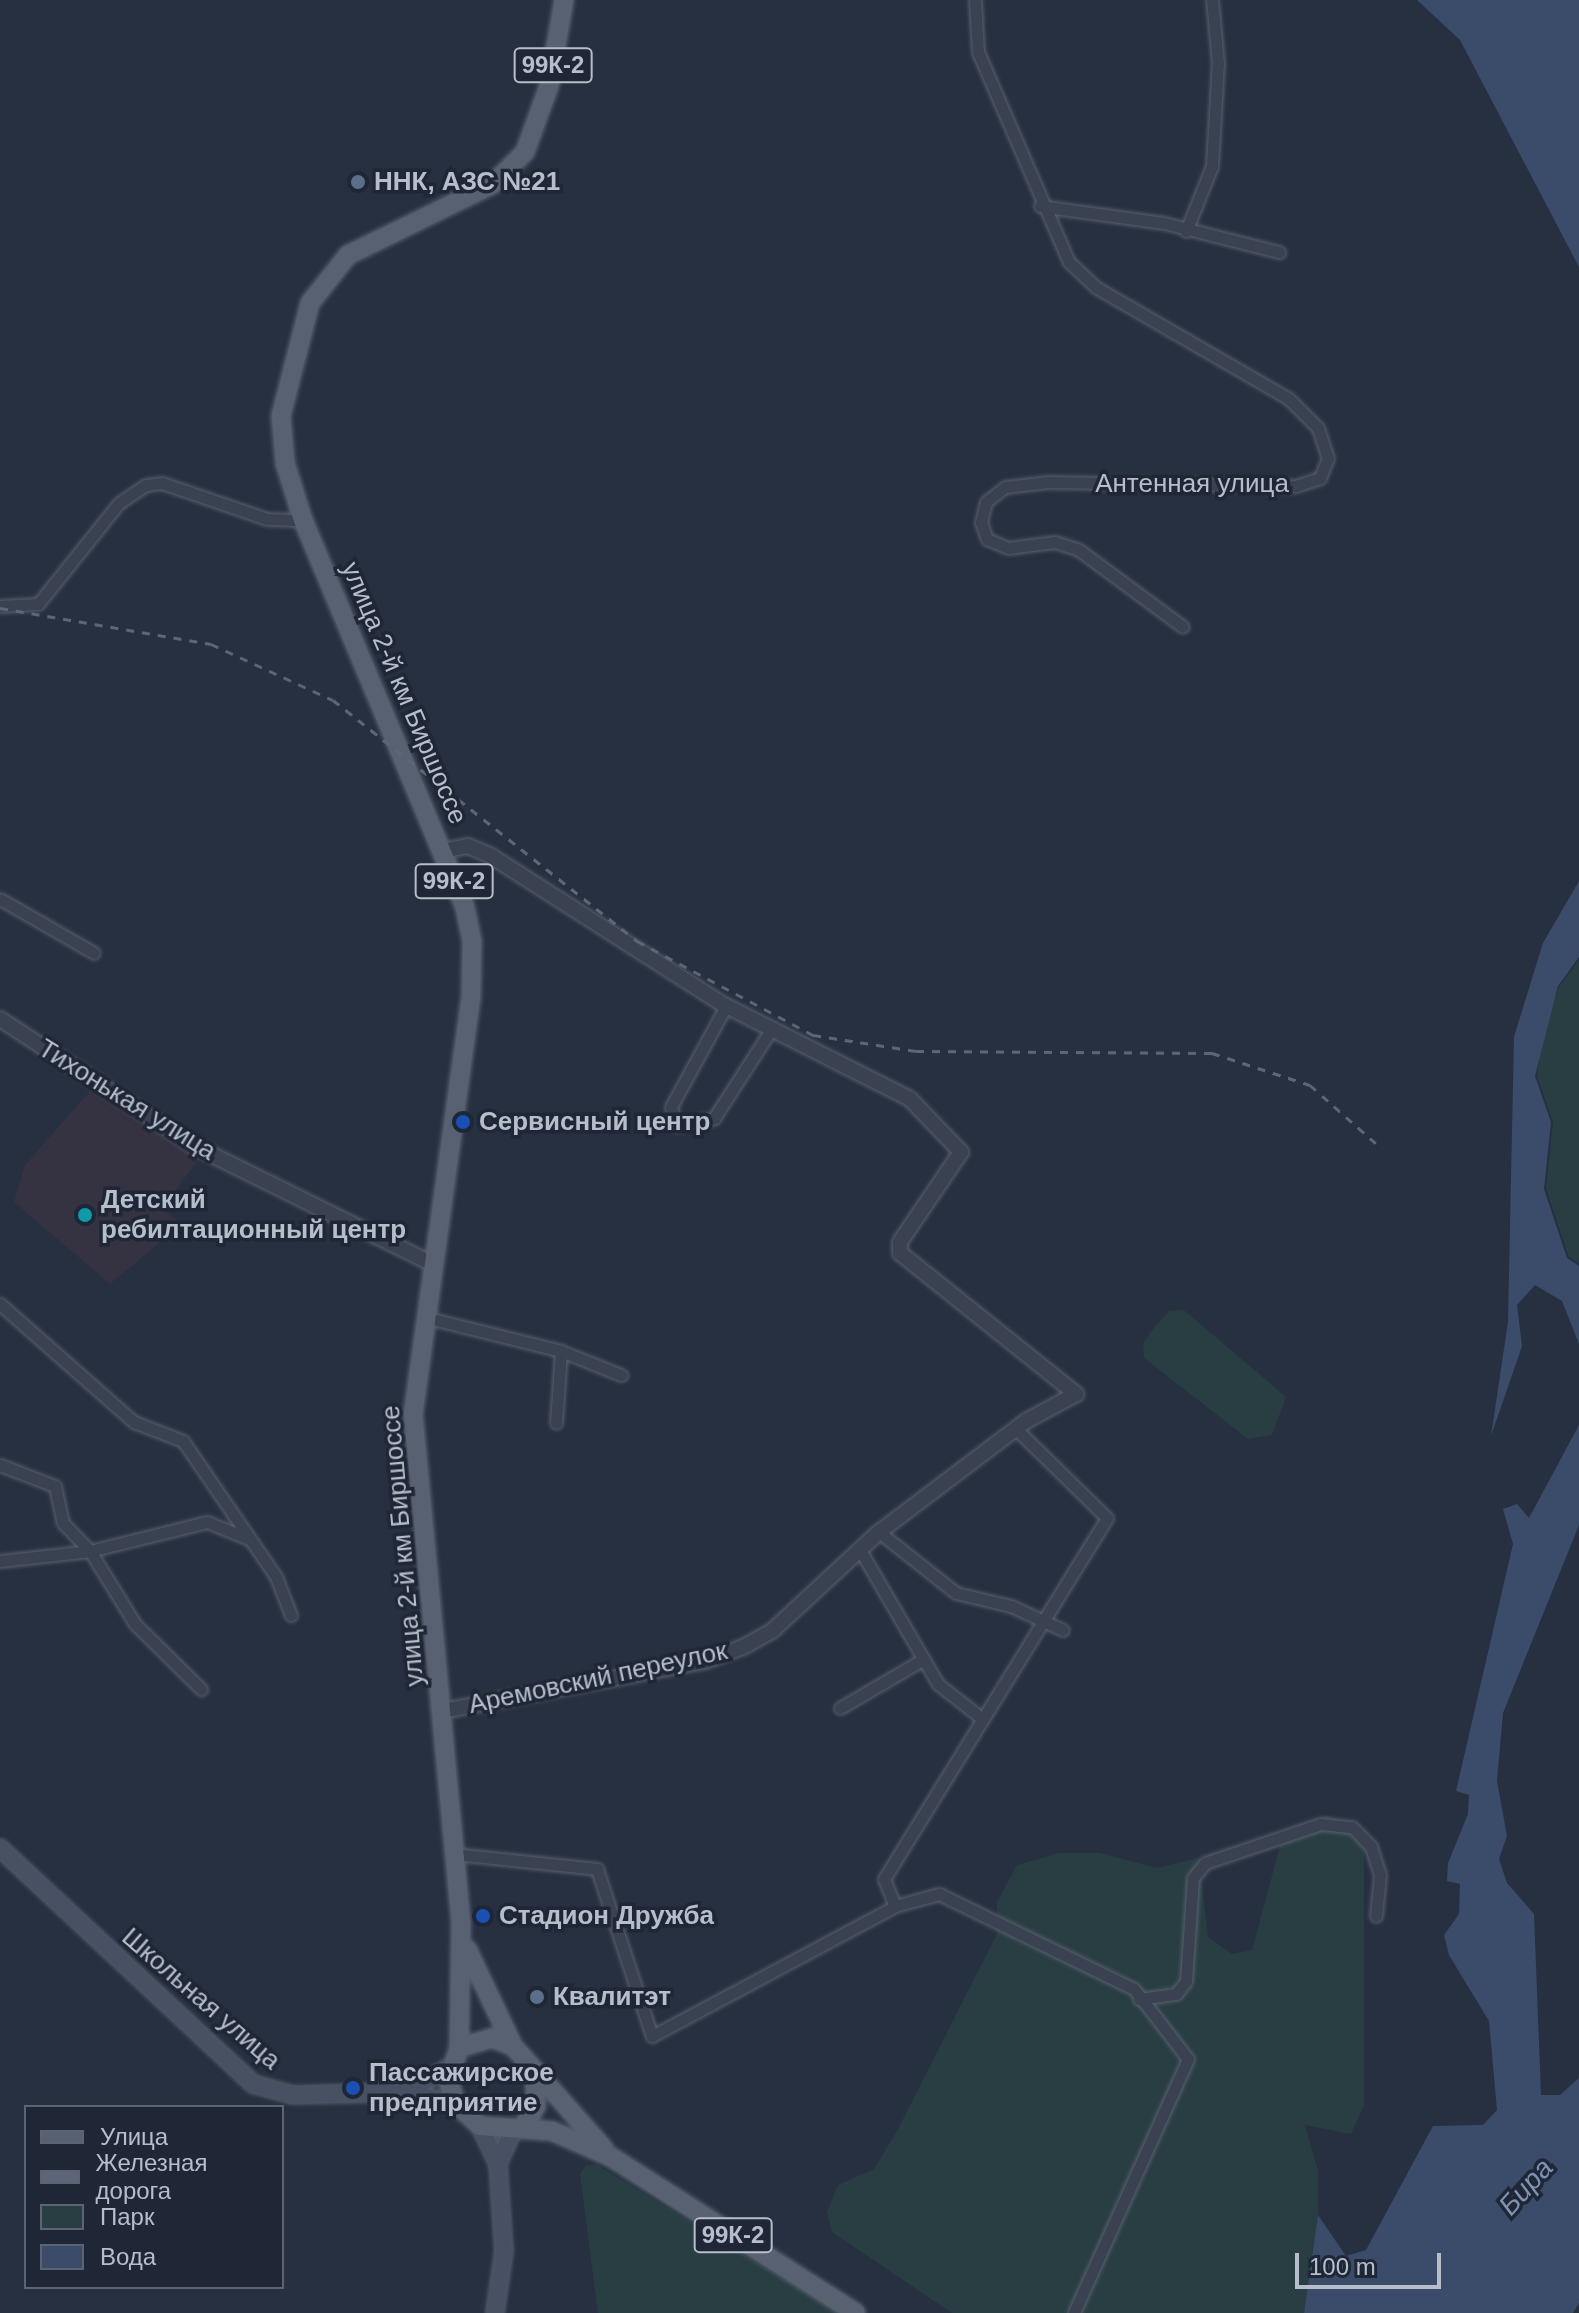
<!DOCTYPE html>
<html>
<head>
<meta charset="utf-8">
<style>
  body { margin:0 }
  #map { position:relative; width:1579px; height:2313px; overflow:hidden; background:#263041; font-family:Helvetica,sans-serif }
  div>[style] { position:absolute }
  [style*='--x'] { left:calc(var(--x)*1px); top:calc(var(--y)*1px); width:calc(var(--w)*1px); rotate:calc(var(--a)*1deg) }
  .medical>* { inset:0; background:#353242 }
  .green>* { inset:0; background:#283e42 }
  .water>* { inset:0; background:#3b4c6a }
  .roads { filter:drop-shadow(0 0 2px #58606e) drop-shadow(0 0 2px #58606e) }
  .minor>* { height:11px; margin:-5.5px; padding:0 5.5px; transform-origin:5.5px; border-radius:5.5px; background:#3a4251 }
  .tertiary>* { height:14px; margin:-7px; padding:0 7px; transform-origin:7px; border-radius:7px; background:#3a4251 }
  .secondary>* { height:16px; margin:-8px; padding:0 8px; transform-origin:8px; border-radius:8px; background:#485164 }
  .primary>* { height:18px; margin:-9px; padding:0 9px; transform-origin:9px; border-radius:9px; background:#586171 }
  .rail>* { height:3px; margin-top:-1.5px; transform-origin:0; background:repeating-linear-gradient(90deg,#5c6678 0 8px,transparent 0 16px) }
  .dots>* { width:22px; height:22px; translate:-50% -50%; box-sizing:border-box; border:4px solid #1f2736; border-radius:50% }
  span { translate:-50% -50%; white-space:nowrap; text-align:center; line-height:1.15; -webkit-text-stroke:7px #1f2736; paint-order:stroke }
  .shield-label span { padding:2px 6px; background:#1f2736; border:2px solid; border-radius:6px; -webkit-text-stroke-width:0 }
  .shield-label { font-size:24px; color:#b7becb; font-weight:700 }
  .poi-label { font-size:26px; color:#b7becb; font-weight:700 }
  .left { translate:0 -50%; text-align:left }
  .street-label { font-size:26px; color:#b7becb }
  .water-label { font-size:28px; color:#7e92b2; font-style:italic }
  .legend { position:absolute; left:24px; top:2105px; width:260px; height:184px; box-sizing:border-box; background:#1f2736; border:2px solid #5c6372; margin:0; padding:10px 14px; list-style:none; font-size:24px; color:#b7becb }
  .legend li { display:flex; align-items:center; gap:16px; height:40px }
  .legend b { width:40px; border:2px solid #5c6372 }
  .scale { position:absolute; left:1295px; top:2253px; width:146px; height:36px; box-sizing:border-box; border:4px solid #b7becb; border-top:0; padding-left:10px; font-size:24px; line-height:28px; white-space:nowrap; color:#b7becb; -webkit-text-stroke:6px #1f2736; paint-order:stroke }
</style>
</head>
<body>
<div id="map">
  <div class="medical">
    <i style="clip-path:polygon(91px 1090px,198px 1160px,162px 1209px,182px 1224px,110px 1284px,14px 1202px,25px 1165px)"></i>
  </div>
  <div class="green">
    <i style="clip-path:polygon(1579px 960px,1579px 1264px,1569px 1257px,1546px 1188px,1553px 1122px,1537px 1076px,1543px 1032px,1559px 987px)"></i>
    <i style="clip-path:polygon(1184px 1310px,1286px 1397px,1272px 1435px,1248px 1439px,1144px 1358px,1143px 1343px,1156px 1325px,1169px 1311px)"></i>
    <i style="clip-path:polygon(1327px 1815px,1364px 1831px,1364px 2105px,1351px 2134px,1305px 2125px,1318px 2171px,1318px 2215px,1304px 2313px,952px 2313px,832px 2232px,827px 2212px,838px 2185px,874px 2169px,898px 2129px,997px 1934px,997px 1902px,1017px 1865px,1059px 1853px,1100px 1853px,1157px 1868px,1199px 1858px,1208px 1937px,1232px 1954px,1252px 1950px,1280px 1846px,1299px 1827px)"></i>
    <i style="clip-path:polygon(586px 2165px,597px 2165px,839px 2313px,598px 2313px,580px 2174px)"></i>
  </div>
  <div class="water">
    <i style="clip-path:polygon(1417px 0,1579px 0,1579px 267px,1460px 40px)"></i>
    <i style="clip-path:polygon(1579px 881px,1579px 957px,1558px 986px,1535px 1076px,1551px 1122px,1544px 1189px,1567px 1258px,1579px 1266px,1579px 1344px,1562px 1301px,1535px 1285px,1517px 1305px,1522px 1346px,1491px 1436px,1508px 1322px,1514px 1037px,1543px 943px)"></i>
    <i style="clip-path:polygon(1579px 1425px,1579px 1525px,1503px 1713px,1497px 1781px,1507px 1836px,1499px 1859px,1507px 1883px,1534px 1914px,1541px 2095px,1560px 2095px,1579px 2078px,1579px 2303px,1573px 2313px,1304px 2313px,1318px 2215px,1346px 2256px,1366px 2250px,1433px 2126px,1483px 2125px,1497px 2110px,1489px 2021px,1449px 1955px,1444px 1935px,1459px 1914px,1460px 1884px,1447px 1881px,1448px 1863px,1468px 1814px,1469px 1795px,1456px 1791px,1513px 1544px,1503px 1509px,1517px 1504px,1529px 1518px)"></i>
  </div>
  <div class="roads">
    <div class="minor">
      <i style="--x:975;--y:0;--w:52;--a:86.7"></i>
      <i style="--x:978;--y:52;--w:229;--a:66.6"></i>
      <i style="--x:1069;--y:262;--w:38;--a:43"></i>
      <i style="--x:1097;--y:288;--w:222;--a:30"></i>
      <i style="--x:1289;--y:399;--w:41;--a:45"></i>
      <i style="--x:1318;--y:428;--w:32;--a:72"></i>
      <i style="--x:1328;--y:458;--w:22;--a:112"></i>
      <i style="--x:1320;--y:478;--w:25;--a:162"></i>
      <i style="--x:1296;--y:486;--w:248;--a:-179.1"></i>
      <i style="--x:1048;--y:482;--w:43;--a:173.4"></i>
      <i style="--x:1005;--y:487;--w:24;--a:142"></i>
      <i style="--x:986;--y:502;--w:21;--a:104"></i>
      <i style="--x:981;--y:522;--w:18;--a:71"></i>
      <i style="--x:987;--y:539;--w:23;--a:23"></i>
      <i style="--x:1008;--y:548;--w:47;--a:-7.3"></i>
      <i style="--x:1055;--y:542;--w:25;--a:18"></i>
      <i style="--x:1079;--y:550;--w:129;--a:36.5"></i>
      <i style="--x:1040;--y:206;--w:125;--a:7.8"></i>
      <i style="--x:1164;--y:223;--w:119;--a:14.2"></i>
      <i style="--x:1186;--y:231;--w:70;--a:-68.2"></i>
      <i style="--x:1212;--y:166;--w:103;--a:-86.7"></i>
      <i style="--x:1218;--y:63;--w:63;--a:-95.4"></i>
      <i style="--x:0;--y:606;--w:38;--a:-3"></i>
      <i style="--x:38;--y:604;--w:129;--a:-51.3"></i>
      <i style="--x:119;--y:503;--w:32;--a:-34"></i>
      <i style="--x:146;--y:485;--w:16;--a:-7"></i>
      <i style="--x:162;--y:483;--w:111;--a:18.9"></i>
      <i style="--x:267;--y:519;--w:36;--a:2"></i>
      <i style="--x:0;--y:899;--w:108;--a:29.9"></i>
      <i style="--x:726;--y:1006;--w:115;--a:118.6"></i>
      <i style="--x:671;--y:1107;--w:19;--a:74"></i>
      <i style="--x:676;--y:1125;--w:39;--a:-10"></i>
      <i style="--x:714;--y:1118;--w:105;--a:-57.1"></i>
      <i style="--x:0;--y:1304;--w:179;--a:41.4"></i>
      <i style="--x:134;--y:1422;--w:53;--a:21.2"></i>
      <i style="--x:183;--y:1441;--w:165;--a:55.6"></i>
      <i style="--x:276;--y:1577;--w:41;--a:68.5"></i>
      <i style="--x:424;--y:1317;--w:141;--a:13.9"></i>
      <i style="--x:561;--y:1351;--w:72;--a:94"></i>
      <i style="--x:561;--y:1351;--w:65;--a:21.8"></i>
      <i style="--x:0;--y:1465;--w:59;--a:20.9"></i>
      <i style="--x:55;--y:1486;--w:38;--a:78"></i>
      <i style="--x:63;--y:1523;--w:39;--a:46"></i>
      <i style="--x:90;--y:1551;--w:86;--a:58.3"></i>
      <i style="--x:135;--y:1624;--w:93;--a:44.6"></i>
      <i style="--x:879;--y:1532;--w:98;--a:38.4"></i>
      <i style="--x:956;--y:1593;--w:57;--a:13.3"></i>
      <i style="--x:1011;--y:1606;--w:57;--a:24.8"></i>
      <i style="--x:860;--y:1550;--w:155;--a:59.8"></i>
      <i style="--x:938;--y:1684;--w:53;--a:38.2"></i>
      <i style="--x:0;--y:1561;--w:91;--a:-6.3"></i>
      <i style="--x:90;--y:1551;--w:121;--a:-13.9"></i>
      <i style="--x:207;--y:1522;--w:45;--a:22"></i>
      <i style="--x:840;--y:1708;--w:97;--a:-30.3"></i>
      <i style="--x:455;--y:1854;--w:143;--a:6"></i>
      <i style="--x:597;--y:1869;--w:176;--a:71.8"></i>
      <i style="--x:652;--y:2036;--w:276;--a:-28.1"></i>
      <i style="--x:895;--y:1906;--w:46;--a:-15.3"></i>
      <i style="--x:939;--y:1894;--w:217;--a:26"></i>
      <i style="--x:1134;--y:1989;--w:88;--a:52.4"></i>
      <i style="--x:1188;--y:2059;--w:278;--a:114.2"></i>
      <i style="--x:895;--y:1906;--w:29;--a:-112"></i>
      <i style="--x:884;--y:1879;--w:424;--a:-58.3"></i>
      <i style="--x:1107;--y:1518;--w:127;--a:-135.6"></i>
      <i style="--x:1139;--y:1999;--w:37;--a:-8"></i>
      <i style="--x:1176;--y:1994;--w:16;--a:-52"></i>
      <i style="--x:1186;--y:1981;--w:103;--a:-86.1"></i>
      <i style="--x:1193;--y:1878;--w:19;--a:-51"></i>
      <i style="--x:1205;--y:1863;--w:122;--a:-18.6"></i>
      <i style="--x:1321;--y:1824;--w:31;--a:6"></i>
      <i style="--x:1352;--y:1827;--w:28;--a:46"></i>
      <i style="--x:1371;--y:1847;--w:29;--a:72"></i>
      <i style="--x:1380;--y:1875;--w:41;--a:95.6"></i>
    </div>
    <div class="tertiary">
      <i style="--x:442;--y:851;--w:26;--a:-11"></i>
      <i style="--x:468;--y:846;--w:25;--a:23"></i>
      <i style="--x:491;--y:856;--w:279;--a:32.6"></i>
      <i style="--x:726;--y:1006;--w:206;--a:26.8"></i>
      <i style="--x:910;--y:1099;--w:74;--a:46.1"></i>
      <i style="--x:961;--y:1152;--w:109;--a:124.1"></i>
      <i style="--x:900;--y:1242;--w:11;--a:90"></i>
      <i style="--x:900;--y:1253;--w:226;--a:38.7"></i>
      <i style="--x:1076;--y:1394;--w:57;--a:151.6"></i>
      <i style="--x:1026;--y:1421;--w:184;--a:142.9"></i>
      <i style="--x:879;--y:1532;--w:146;--a:137.2"></i>
      <i style="--x:772;--y:1631;--w:33;--a:151"></i>
      <i style="--x:743;--y:1647;--w:40;--a:159.8"></i>
      <i style="--x:705;--y:1661;--w:267;--a:169.2"></i>
      <i style="--x:0;--y:1019;--w:232;--a:33.2"></i>
      <i style="--x:194;--y:1146;--w:262;--a:26.3"></i>
    </div>
    <div class="secondary">
      <i style="--x:0;--y:1848;--w:346;--a:43"></i>
      <i style="--x:253;--y:2084;--w:41;--a:15.4"></i>
      <i style="--x:293;--y:2095;--w:114;--a:-1.5"></i>
      <i style="--x:407;--y:2092;--w:52;--a:14.6"></i>
      <i style="--x:408;--y:2091;--w:46;--a:-29.9"></i>
      <i style="--x:480;--y:2126;--w:42;--a:64.7"></i>
      <i style="--x:498;--y:2164;--w:87;--a:86.1"></i>
      <i style="--x:504;--y:2251;--w:63;--a:98.3"></i>
      <i style="--x:498;--y:2164;--w:37;--a:-66"></i>
    </div>
    <div class="primary">
      <i style="--x:564;--y:0;--w:87;--a:99.9"></i>
      <i style="--x:549;--y:86;--w:70;--a:110"></i>
      <i style="--x:525;--y:152;--w:45;--a:135"></i>
      <i style="--x:493;--y:184;--w:161;--a:153.9"></i>
      <i style="--x:348;--y:255;--w:61;--a:128.4"></i>
      <i style="--x:310;--y:303;--w:117;--a:104.4"></i>
      <i style="--x:281;--y:416;--w:47;--a:85.1"></i>
      <i style="--x:285;--y:463;--w:60;--a:72.5"></i>
      <i style="--x:303;--y:520;--w:420;--a:67.3"></i>
      <i style="--x:465;--y:908;--w:35;--a:78"></i>
      <i style="--x:472;--y:942;--w:55;--a:91"></i>
      <i style="--x:471;--y:997;--w:420;--a:97.9"></i>
      <i style="--x:413;--y:1413;--w:512;--a:84.62"></i>
      <i style="--x:461;--y:1923;--w:125;--a:90.9"></i>
      <i style="--x:459;--y:2048;--w:35;--a:108"></i>
      <i style="--x:448;--y:2081;--w:26;--a:69"></i>
      <i style="--x:457;--y:2105;--w:31;--a:42"></i>
      <i style="--x:480;--y:2126;--w:72;--a:4"></i>
      <i style="--x:552;--y:2131;--w:64;--a:23.8"></i>
      <i style="--x:611;--y:2157;--w:290;--a:32.5"></i>
      <i style="--x:467;--y:1949;--w:107;--a:64.6"></i>
      <i style="--x:513;--y:2046;--w:137;--a:48.5"></i>
      <i style="--x:459;--y:2048;--w:34;--a:-17"></i>
      <i style="--x:492;--y:2038;--w:22;--a:21"></i>
      <i style="--x:523;--y:2127;--w:25;--a:-58"></i>
      <i style="--x:536;--y:2106;--w:29;--a:-92"></i>
    </div>
  </div>
  <div class="rail">
    <i style="--x:0;--y:608;--w:214;--a:9.7"></i>
    <i style="--x:211;--y:644;--w:134;--a:24.7"></i>
    <i style="--x:333;--y:700;--w:388;--a:38.4"></i>
    <i style="--x:637;--y:941;--w:200;--a:28.1"></i>
    <i style="--x:813;--y:1035;--w:104;--a:8.8"></i>
    <i style="--x:916;--y:1051;--w:296;--a:0.4"></i>
    <i style="--x:1212;--y:1053;--w:103;--a:18.1"></i>
    <i style="--x:1310;--y:1085;--w:96;--a:41.6"></i>
  </div>
  <div class="dots">
    <i style="left:358px;top:182px;background:#5c6f8a"></i>
    <i style="left:463px;top:1122px;background:#1a4fb4"></i>
    <i style="left:85px;top:1215px;background:#0f9aa8"></i>
    <i style="left:483px;top:1916px;background:#1a4fb4"></i>
    <i style="left:537px;top:1997px;background:#5c6f8a"></i>
    <i style="left:353px;top:2088px;background:#1a4fb4"></i>
  </div>
  <div class="shield-label">
    <span style="left:553px;top:65px">99К-2</span>
    <span style="left:454px;top:881px">99К-2</span>
    <span style="left:733px;top:2235px">99К-2</span>
  </div>
  <div class="poi-label">
    <span class="left" style="left:374px;top:182px">ННК, АЗС №21</span>
    <span class="left" style="left:479px;top:1122px">Сервисный центр</span>
    <span class="left" style="left:101px;top:1215px">Детский<br>ребилтационный центр</span>
    <span class="left" style="left:499px;top:1916px">Стадион Дружба</span>
    <span class="left" style="left:553px;top:1997px">Квалитэт</span>
    <span class="left" style="left:369px;top:2088px">Пассажирское<br>предприятие</span>
  </div>
  <div class="street-label">
    <span style="left:1192px;top:484px">Антенная улица</span>
    <span style="left:404px;top:693px;rotate:67deg">улица 2-й км Биршоссе</span>
    <span style="left:127px;top:1100px;rotate:32deg">Тихонькая улица</span>
    <span style="left:403px;top:1546px;rotate:-95deg">улица 2-й км Биршоссе</span>
    <span style="left:598px;top:1678px;rotate:-12deg">Аремовский переулок</span>
    <span style="left:201px;top:1999px;rotate:41deg">Школьная улица</span>
  </div>
  <div class="water-label">
    <span style="left:1526px;top:2187px;rotate:-48deg">Бира</span>
  </div>
  <ul class="legend">
  <li><b style="height:10px;background:#586171"></b>Улица</li>
  <li><b style="height:10px;background:#5c6678"></b>Железная дорога</li>
  <li><b style="height:22px;background:#283e42"></b>Парк</li>
  <li><b style="height:22px;background:#3b4c6a"></b>Вода</li>
  </ul>
  <div class="scale">100 m</div>
</div>
</body>
</html>
